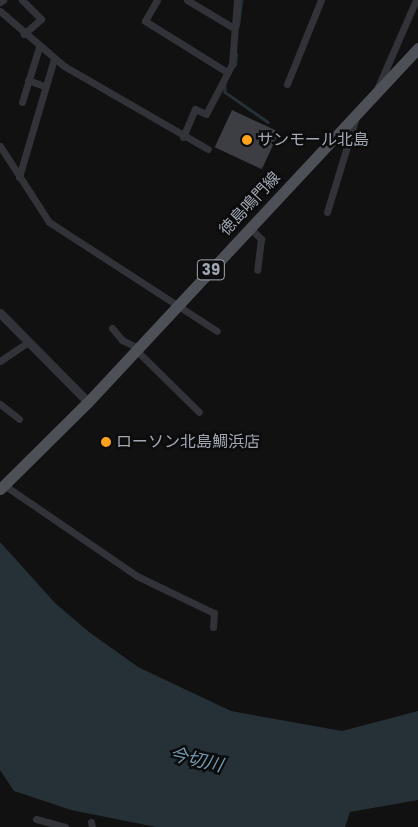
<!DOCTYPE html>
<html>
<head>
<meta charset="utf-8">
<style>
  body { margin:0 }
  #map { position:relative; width:418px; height:827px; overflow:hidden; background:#111112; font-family:Poppins,"Noto Sans JP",sans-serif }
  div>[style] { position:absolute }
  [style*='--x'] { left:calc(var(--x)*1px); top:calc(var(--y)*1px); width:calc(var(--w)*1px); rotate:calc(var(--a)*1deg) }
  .water>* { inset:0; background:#263137 }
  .stream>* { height:2.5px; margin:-1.25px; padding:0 1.25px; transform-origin:1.25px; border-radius:1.25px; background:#263137 }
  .building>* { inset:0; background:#3d3e43; transform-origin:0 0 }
  .minor>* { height:7px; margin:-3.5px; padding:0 3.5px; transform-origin:3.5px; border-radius:3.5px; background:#313338 }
  .tertiary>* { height:9px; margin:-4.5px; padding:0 4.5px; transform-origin:4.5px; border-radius:4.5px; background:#313338 }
  .primary>* { height:11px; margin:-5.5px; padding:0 5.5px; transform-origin:5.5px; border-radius:5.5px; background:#4d5057 }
  .dots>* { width:14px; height:14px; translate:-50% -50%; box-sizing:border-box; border:2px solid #0c0c0d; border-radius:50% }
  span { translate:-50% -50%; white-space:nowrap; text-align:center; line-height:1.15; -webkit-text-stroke:5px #0c0c0d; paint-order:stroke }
  .shield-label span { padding:1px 4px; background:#0c0c0d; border:1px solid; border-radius:4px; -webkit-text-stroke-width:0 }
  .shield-label { font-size:15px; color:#a1a8b4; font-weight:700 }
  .poi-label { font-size:16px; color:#a1a8b4 }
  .left { translate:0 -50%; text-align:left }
  .street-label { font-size:16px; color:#a1a8b4 }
  .water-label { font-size:18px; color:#749ab3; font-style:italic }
</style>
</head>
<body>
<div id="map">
  <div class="water">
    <i style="clip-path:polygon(0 542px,55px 603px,89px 632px,138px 667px,231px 711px,342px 731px,418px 711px,418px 800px,350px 812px,345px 827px,156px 827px,71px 810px,14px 791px,0 770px)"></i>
  </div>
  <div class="stream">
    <i style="--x:238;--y:26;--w:26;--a:-83"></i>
    <i style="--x:235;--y:65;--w:11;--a:-85"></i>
    <i style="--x:225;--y:83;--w:9;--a:90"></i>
    <i style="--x:225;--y:92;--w:52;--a:34.9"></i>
  </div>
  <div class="building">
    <i style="left:232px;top:110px;width:52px;height:41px;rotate:25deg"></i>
  </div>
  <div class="minor">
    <i style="--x:22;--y:0;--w:27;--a:45"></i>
    <i style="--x:41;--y:19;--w:23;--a:139"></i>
    <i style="--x:157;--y:0;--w:24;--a:120"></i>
    <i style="--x:145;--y:21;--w:97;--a:31.9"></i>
    <i style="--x:187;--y:0;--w:55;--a:30.8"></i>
    <i style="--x:0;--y:2;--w:4;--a:-34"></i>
    <i style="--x:0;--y:11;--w:84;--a:40.7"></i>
    <i style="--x:64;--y:66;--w:166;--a:30"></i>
    <i style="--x:28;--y:80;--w:17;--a:21"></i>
    <i style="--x:287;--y:84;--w:91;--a:-68"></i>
    <i style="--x:378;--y:87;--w:95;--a:-66.4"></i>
    <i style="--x:22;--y:102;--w:58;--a:-72.8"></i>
    <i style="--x:183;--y:137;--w:30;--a:-67"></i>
    <i style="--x:195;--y:109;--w:12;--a:24"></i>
    <i style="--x:206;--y:114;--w:56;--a:-62.5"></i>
    <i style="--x:232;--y:64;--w:64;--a:-85.5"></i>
    <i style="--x:0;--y:146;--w:90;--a:57.2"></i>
    <i style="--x:49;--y:222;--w:200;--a:33"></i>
    <i style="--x:19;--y:177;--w:123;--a:-73.5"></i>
    <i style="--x:327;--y:212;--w:99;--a:-73"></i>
    <i style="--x:250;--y:228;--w:16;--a:45"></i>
    <i style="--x:261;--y:239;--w:31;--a:97"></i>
    <i style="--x:112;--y:328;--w:16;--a:50"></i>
    <i style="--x:122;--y:340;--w:18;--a:27"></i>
    <i style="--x:136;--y:350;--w:88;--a:44.5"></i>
    <i style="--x:0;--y:361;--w:32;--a:-34"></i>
    <i style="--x:0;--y:404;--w:24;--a:38"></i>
    <i style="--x:4;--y:485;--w:161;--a:34.4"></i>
    <i style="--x:137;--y:576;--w:85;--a:25.7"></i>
    <i style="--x:214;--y:613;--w:14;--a:94"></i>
    <i style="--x:36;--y:819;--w:30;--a:15"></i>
    <i style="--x:91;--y:822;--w:5;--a:79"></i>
  </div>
  <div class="tertiary">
    <i style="--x:0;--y:313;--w:125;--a:45.3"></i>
  </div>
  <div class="primary">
    <i style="--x:0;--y:489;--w:124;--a:-44.7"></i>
    <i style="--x:88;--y:402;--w:484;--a:-47"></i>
  </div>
  <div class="dots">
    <i style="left:247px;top:140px;background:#ffa31c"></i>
    <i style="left:106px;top:442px;background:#ffa31c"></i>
  </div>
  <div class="shield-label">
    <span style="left:211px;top:270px">39</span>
  </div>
  <div class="poi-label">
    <span class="left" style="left:257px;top:140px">サンモール北島</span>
    <span class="left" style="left:116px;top:442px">ローソン北島鯛浜店</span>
  </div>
  <div class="street-label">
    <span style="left:250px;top:204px;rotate:-47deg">徳島鳴門線</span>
  </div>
  <div class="water-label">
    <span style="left:196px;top:760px;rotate:13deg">今切川</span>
  </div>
</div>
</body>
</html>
